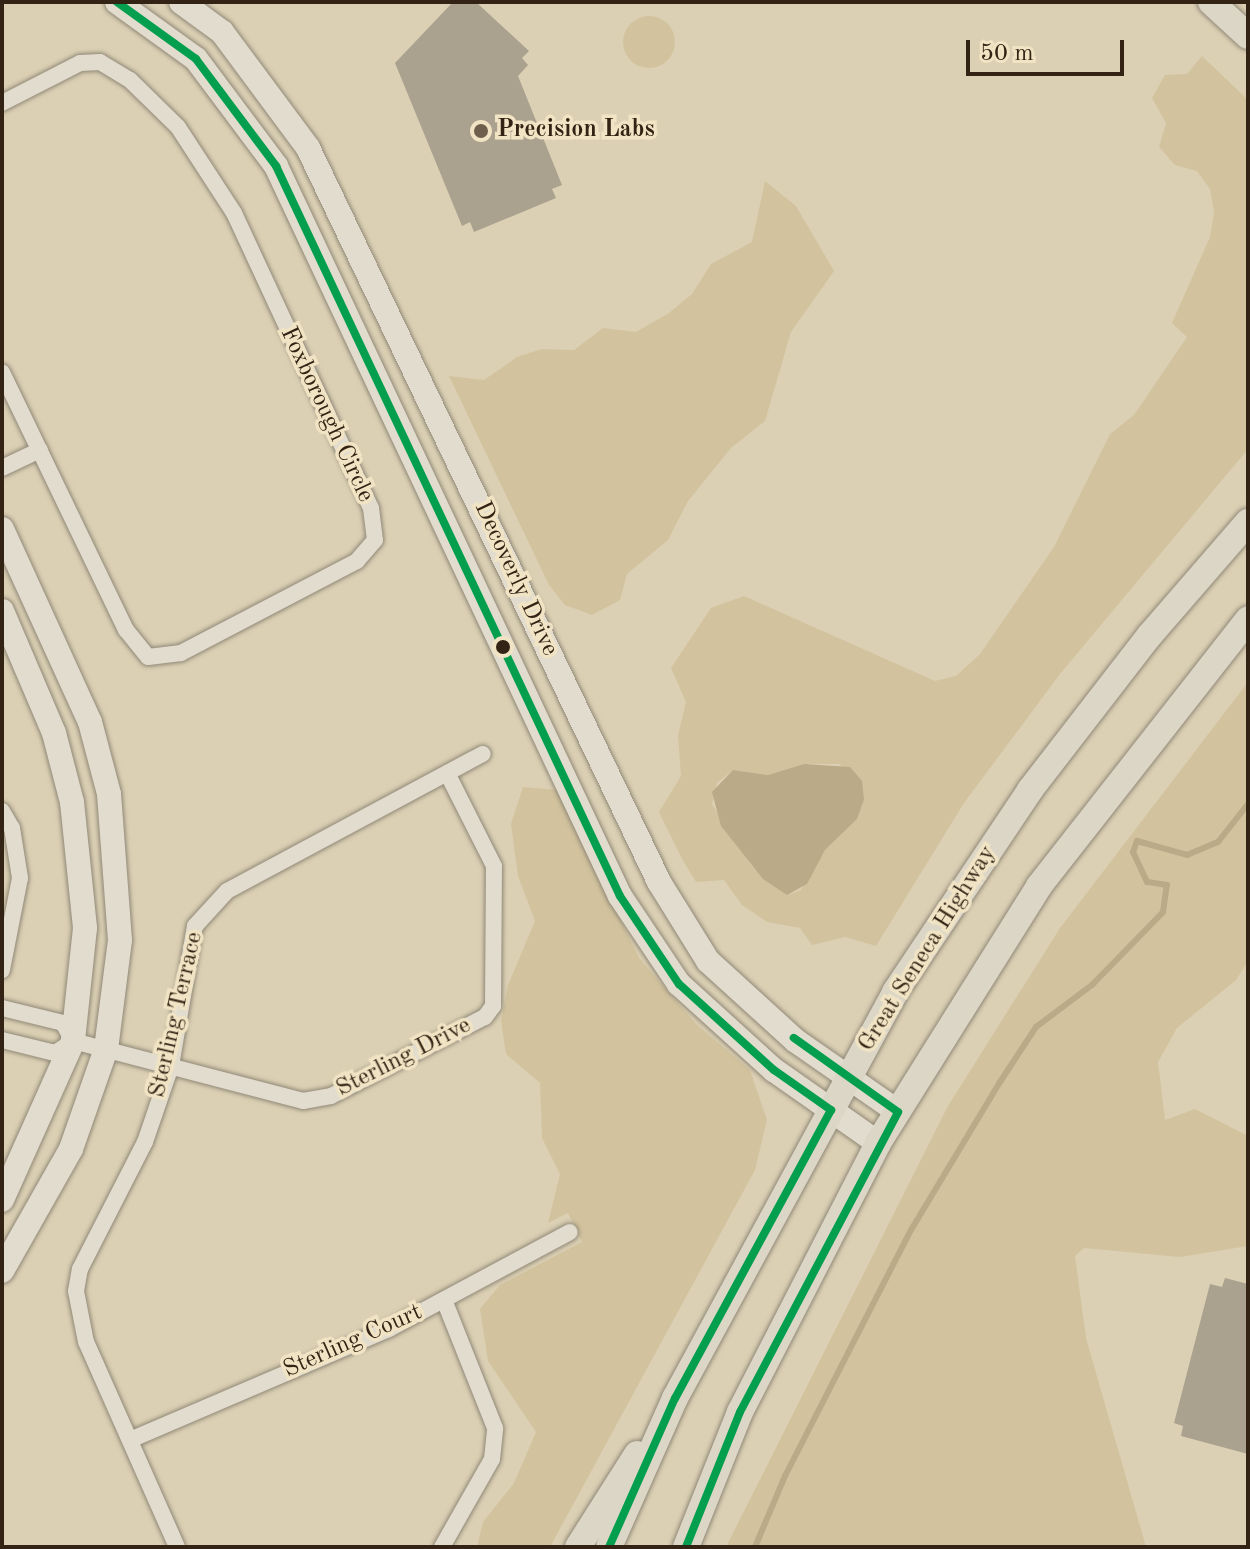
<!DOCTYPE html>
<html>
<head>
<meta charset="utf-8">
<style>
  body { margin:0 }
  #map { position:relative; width:1250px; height:1549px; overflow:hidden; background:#dbd0b4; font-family:"Old Standard TT",serif }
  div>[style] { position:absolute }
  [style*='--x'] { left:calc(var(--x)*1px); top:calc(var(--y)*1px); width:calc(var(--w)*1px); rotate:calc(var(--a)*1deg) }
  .green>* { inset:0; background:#d2c39e }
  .round { border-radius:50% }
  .water>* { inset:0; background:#baaa87 }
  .stream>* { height:6px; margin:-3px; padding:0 3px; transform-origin:3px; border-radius:3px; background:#baaa87 }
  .building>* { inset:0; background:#aaa18f }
  .roads { filter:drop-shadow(0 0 2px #918877) drop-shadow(0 0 2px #918877) }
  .street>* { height:16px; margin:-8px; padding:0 8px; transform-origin:8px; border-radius:8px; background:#e1dcce }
  .secondary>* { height:24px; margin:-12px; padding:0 12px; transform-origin:12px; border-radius:12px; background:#e1dcce }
  .primary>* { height:26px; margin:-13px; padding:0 13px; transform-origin:13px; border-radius:13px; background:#dcd6c7 }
  .bus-1>* { height:8px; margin:-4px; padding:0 4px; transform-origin:4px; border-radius:4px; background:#039f4e }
  .dots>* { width:22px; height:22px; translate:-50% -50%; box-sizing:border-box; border:4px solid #f1e4c4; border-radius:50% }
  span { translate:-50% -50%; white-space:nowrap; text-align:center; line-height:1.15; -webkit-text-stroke:7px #f1e4c4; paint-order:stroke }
  .poi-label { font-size:24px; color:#332314; font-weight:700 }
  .left { translate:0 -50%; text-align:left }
  .street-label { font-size:24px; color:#332314 }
  .frame { position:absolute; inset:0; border:4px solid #332314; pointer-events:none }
  .scale { position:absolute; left:966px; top:40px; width:158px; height:36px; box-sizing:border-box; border:4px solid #332314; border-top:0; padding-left:10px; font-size:24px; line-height:28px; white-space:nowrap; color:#332314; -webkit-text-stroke:6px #f1e4c4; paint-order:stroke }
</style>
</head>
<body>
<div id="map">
  <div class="green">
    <i class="round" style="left:623px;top:16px;width:52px;height:52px"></i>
    <i style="clip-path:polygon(evenodd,1202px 56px,1248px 100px,1248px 449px,1060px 674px,964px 803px,876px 946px,845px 937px,812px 945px,800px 928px,767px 922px,742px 905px,724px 880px,696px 882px,682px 859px,659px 812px,681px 776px,678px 735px,686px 702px,671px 668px,711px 608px,744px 596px,935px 681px,956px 676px,980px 654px,1054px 547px,1110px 434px,1134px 415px,1187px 337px,1172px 323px,1210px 237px,1214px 212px,1210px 189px,1197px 171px,1175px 165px,1159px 147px,1166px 123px,1152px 98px,1165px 75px,1187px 74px,1202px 56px,804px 764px,840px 764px,864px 800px,857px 819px,825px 850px,801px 890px,787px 895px,751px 865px,712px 804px,717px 783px,733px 770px,768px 775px,804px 764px)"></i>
    <i style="clip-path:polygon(765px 181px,796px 206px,834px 271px,791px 332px,765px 421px,731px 448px,688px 501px,668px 540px,627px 574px,620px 600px,592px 615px,565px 605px,549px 585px,449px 376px,484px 380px,517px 357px,542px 349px,574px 350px,603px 328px,636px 332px,669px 313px,692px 294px,711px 264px,752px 242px)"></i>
    <i style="clip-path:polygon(1248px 682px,1248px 961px,1236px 980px,1177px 1028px,1158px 1062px,1165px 1120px,1195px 1109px,1248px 1136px,1248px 1246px,1180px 1257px,1084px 1248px,1075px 1256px,1086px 1338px,1146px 1547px,726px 1547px,948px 1106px,1060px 928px)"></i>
    <i style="clip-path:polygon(523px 787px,557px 790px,639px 958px,696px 1024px,750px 1070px,767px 1120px,755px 1170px,550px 1547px,477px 1547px,483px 1522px,514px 1483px,536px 1432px,488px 1361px,480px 1309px,500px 1285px,582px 1242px,568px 1213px,548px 1223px,560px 1174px,542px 1138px,540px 1083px,506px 1054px,501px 1021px,508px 985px,535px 921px,518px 876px,511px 824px)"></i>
  </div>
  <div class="water">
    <i style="clip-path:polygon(804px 764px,850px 767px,862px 781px,864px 800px,857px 819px,825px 850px,807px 884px,787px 895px,763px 879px,721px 826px,712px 792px,733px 770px,768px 775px)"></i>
  </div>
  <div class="stream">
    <i style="--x:755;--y:1547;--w:77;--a:-67.1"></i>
    <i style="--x:785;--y:1476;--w:276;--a:-62.9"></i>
    <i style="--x:911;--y:1230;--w:173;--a:-59"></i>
    <i style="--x:1000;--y:1082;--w:66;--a:-56.8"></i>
    <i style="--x:1036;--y:1027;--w:71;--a:-37"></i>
    <i style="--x:1093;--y:984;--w:100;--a:-45.8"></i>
    <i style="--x:1163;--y:912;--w:27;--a:-82"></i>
    <i style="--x:1167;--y:885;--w:20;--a:-171"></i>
    <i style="--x:1147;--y:882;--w:33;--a:-115"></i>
    <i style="--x:1133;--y:852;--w:12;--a:-70"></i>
    <i style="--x:1137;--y:841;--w:52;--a:15.6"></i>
    <i style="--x:1187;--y:855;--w:34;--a:-23"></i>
    <i style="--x:1218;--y:842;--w:48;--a:-51.7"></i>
  </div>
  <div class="building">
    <i style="clip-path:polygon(453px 2px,476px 2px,529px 51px,522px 58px,528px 65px,518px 76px,562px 185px,552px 189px,556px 198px,474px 232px,470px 222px,462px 226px,395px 63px)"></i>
    <i style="clip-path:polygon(1225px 1278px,1248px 1284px,1248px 1454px,1181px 1436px,1183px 1426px,1174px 1423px,1210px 1284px,1222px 1287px)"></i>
  </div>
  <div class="roads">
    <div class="street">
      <i style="--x:2;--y:103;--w:88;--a:-27.1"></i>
      <i style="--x:80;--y:63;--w:20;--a:-3"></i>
      <i style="--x:100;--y:62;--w:35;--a:31"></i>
      <i style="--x:130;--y:80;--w:67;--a:44.4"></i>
      <i style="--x:178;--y:127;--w:103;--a:56.9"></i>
      <i style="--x:234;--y:213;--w:325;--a:65.1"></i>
      <i style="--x:371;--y:508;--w:32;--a:83"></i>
      <i style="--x:375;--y:540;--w:28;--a:131"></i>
      <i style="--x:357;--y:561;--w:199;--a:152.4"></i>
      <i style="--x:181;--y:653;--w:33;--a:173"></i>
      <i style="--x:148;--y:657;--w:35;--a:-129"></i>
      <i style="--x:126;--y:630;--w:286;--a:-115.7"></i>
      <i style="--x:2;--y:468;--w:42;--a:-25.3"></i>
      <i style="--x:2;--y:811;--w:20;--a:60"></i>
      <i style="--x:12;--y:828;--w:51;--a:80.9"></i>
      <i style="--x:20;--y:878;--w:94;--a:101.1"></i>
      <i style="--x:2;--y:1008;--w:63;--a:13.8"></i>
      <i style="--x:63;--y:1023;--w:18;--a:61"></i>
      <i style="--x:2;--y:1040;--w:55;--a:13.8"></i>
      <i style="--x:55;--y:1053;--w:20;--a:-33"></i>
      <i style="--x:73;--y:1041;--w:238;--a:14.6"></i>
      <i style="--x:303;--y:1101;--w:28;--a:-10"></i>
      <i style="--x:331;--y:1096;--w:173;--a:-27.2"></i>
      <i style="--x:485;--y:1017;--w:14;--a:-54"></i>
      <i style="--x:493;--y:1006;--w:140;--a:-89.6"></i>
      <i style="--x:494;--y:866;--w:104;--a:-116.8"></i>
      <i style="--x:130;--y:1440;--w:282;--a:-23.2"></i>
      <i style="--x:389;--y:1329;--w:205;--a:-28.2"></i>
      <i style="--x:177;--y:1547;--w:224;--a:-113.9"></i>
      <i style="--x:86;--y:1342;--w:52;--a:-101.1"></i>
      <i style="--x:76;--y:1291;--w:22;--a:-80"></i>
      <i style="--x:80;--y:1269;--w:143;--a:-62.9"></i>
      <i style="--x:145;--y:1142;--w:80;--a:-71.1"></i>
      <i style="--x:171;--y:1066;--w:142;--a:-80.3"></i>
      <i style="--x:195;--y:926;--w:47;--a:-47.6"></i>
      <i style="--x:227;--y:891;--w:290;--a:-28.2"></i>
      <i style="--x:442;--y:1547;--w:101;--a:-60.4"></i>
      <i style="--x:492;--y:1459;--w:31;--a:-84"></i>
      <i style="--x:495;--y:1428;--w:138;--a:-111.7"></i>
    </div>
    <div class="secondary">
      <i style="--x:117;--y:2;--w:97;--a:35.8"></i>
      <i style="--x:196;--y:59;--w:134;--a:53.2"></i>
      <i style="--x:276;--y:166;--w:807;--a:64.77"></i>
      <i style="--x:620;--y:896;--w:106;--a:56.2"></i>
      <i style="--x:679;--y:984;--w:128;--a:42.2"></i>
      <i style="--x:774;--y:1070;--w:127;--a:35.1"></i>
      <i style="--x:181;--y:2;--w:51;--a:36.2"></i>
      <i style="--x:222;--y:32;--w:144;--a:53.4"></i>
      <i style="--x:308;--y:148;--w:814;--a:64.44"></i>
      <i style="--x:659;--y:882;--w:93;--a:58.2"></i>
      <i style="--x:708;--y:961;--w:119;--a:42.3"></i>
      <i style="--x:796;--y:1041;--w:124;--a:34.8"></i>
      <i style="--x:2;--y:529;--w:212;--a:65.5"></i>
      <i style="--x:90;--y:722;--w:74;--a:75.2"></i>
      <i style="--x:109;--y:794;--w:146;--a:85.7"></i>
      <i style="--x:120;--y:940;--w:110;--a:97.3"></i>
      <i style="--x:106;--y:1049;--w:106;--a:109.3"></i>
      <i style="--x:71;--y:1149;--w:140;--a:119.5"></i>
      <i style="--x:2;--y:611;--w:133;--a:66.9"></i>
      <i style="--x:54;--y:733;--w:71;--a:75.4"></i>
      <i style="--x:72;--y:802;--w:127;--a:84.1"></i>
      <i style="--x:85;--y:928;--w:114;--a:96.1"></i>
      <i style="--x:73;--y:1041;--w:174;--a:114.1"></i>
    </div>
    <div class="primary">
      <i style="--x:1211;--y:2;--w:50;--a:42.6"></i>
      <i style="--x:578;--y:1547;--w:110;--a:-57.6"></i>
      <i style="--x:609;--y:1547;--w:163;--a:-66.1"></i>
      <i style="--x:675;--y:1398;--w:462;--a:-61.5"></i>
      <i style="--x:895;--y:992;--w:243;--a:-56.2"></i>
      <i style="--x:1030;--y:790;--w:196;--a:-52.3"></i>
      <i style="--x:1150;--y:635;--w:150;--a:-49.1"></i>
      <i style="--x:686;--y:1547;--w:145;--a:-68.2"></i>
      <i style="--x:740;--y:1412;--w:302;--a:-62.8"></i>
      <i style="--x:878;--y:1143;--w:303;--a:-57.9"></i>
      <i style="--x:1039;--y:886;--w:339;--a:-51.9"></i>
    </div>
  </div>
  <div class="bus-1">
    <i style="--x:117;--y:2;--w:97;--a:35.8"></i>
    <i style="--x:196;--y:59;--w:134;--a:53.2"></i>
    <i style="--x:276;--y:166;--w:807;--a:64.77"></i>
    <i style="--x:620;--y:896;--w:106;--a:56.2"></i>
    <i style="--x:679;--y:984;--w:128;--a:42.2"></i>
    <i style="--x:774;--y:1070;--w:70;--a:35.1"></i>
    <i style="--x:831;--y:1110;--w:328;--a:118.4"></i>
    <i style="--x:675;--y:1398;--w:163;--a:113.9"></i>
    <i style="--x:686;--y:1547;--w:145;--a:-68.2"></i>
    <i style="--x:740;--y:1412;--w:339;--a:-62.2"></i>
    <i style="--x:898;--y:1112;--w:128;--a:-144.6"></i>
  </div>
  <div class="dots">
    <i style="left:481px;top:131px;background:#6e604c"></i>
    <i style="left:503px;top:647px;background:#332314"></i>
  </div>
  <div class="poi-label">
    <span class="left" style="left:497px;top:131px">Precision Labs</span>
  </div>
  <div class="street-label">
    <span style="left:326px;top:415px;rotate:65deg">Foxborough Circle</span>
    <span style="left:515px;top:579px;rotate:65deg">Decoverly Drive</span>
    <span style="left:928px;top:949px;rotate:-58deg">Great Seneca Highway</span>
    <span style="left:177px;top:1015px;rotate:-77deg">Sterling Terrace</span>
    <span style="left:404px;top:1058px;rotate:-27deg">Sterling Drive</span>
    <span style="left:353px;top:1342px;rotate:-24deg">Sterling Court</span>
  </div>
  <div class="frame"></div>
  <div class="scale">50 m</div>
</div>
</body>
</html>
